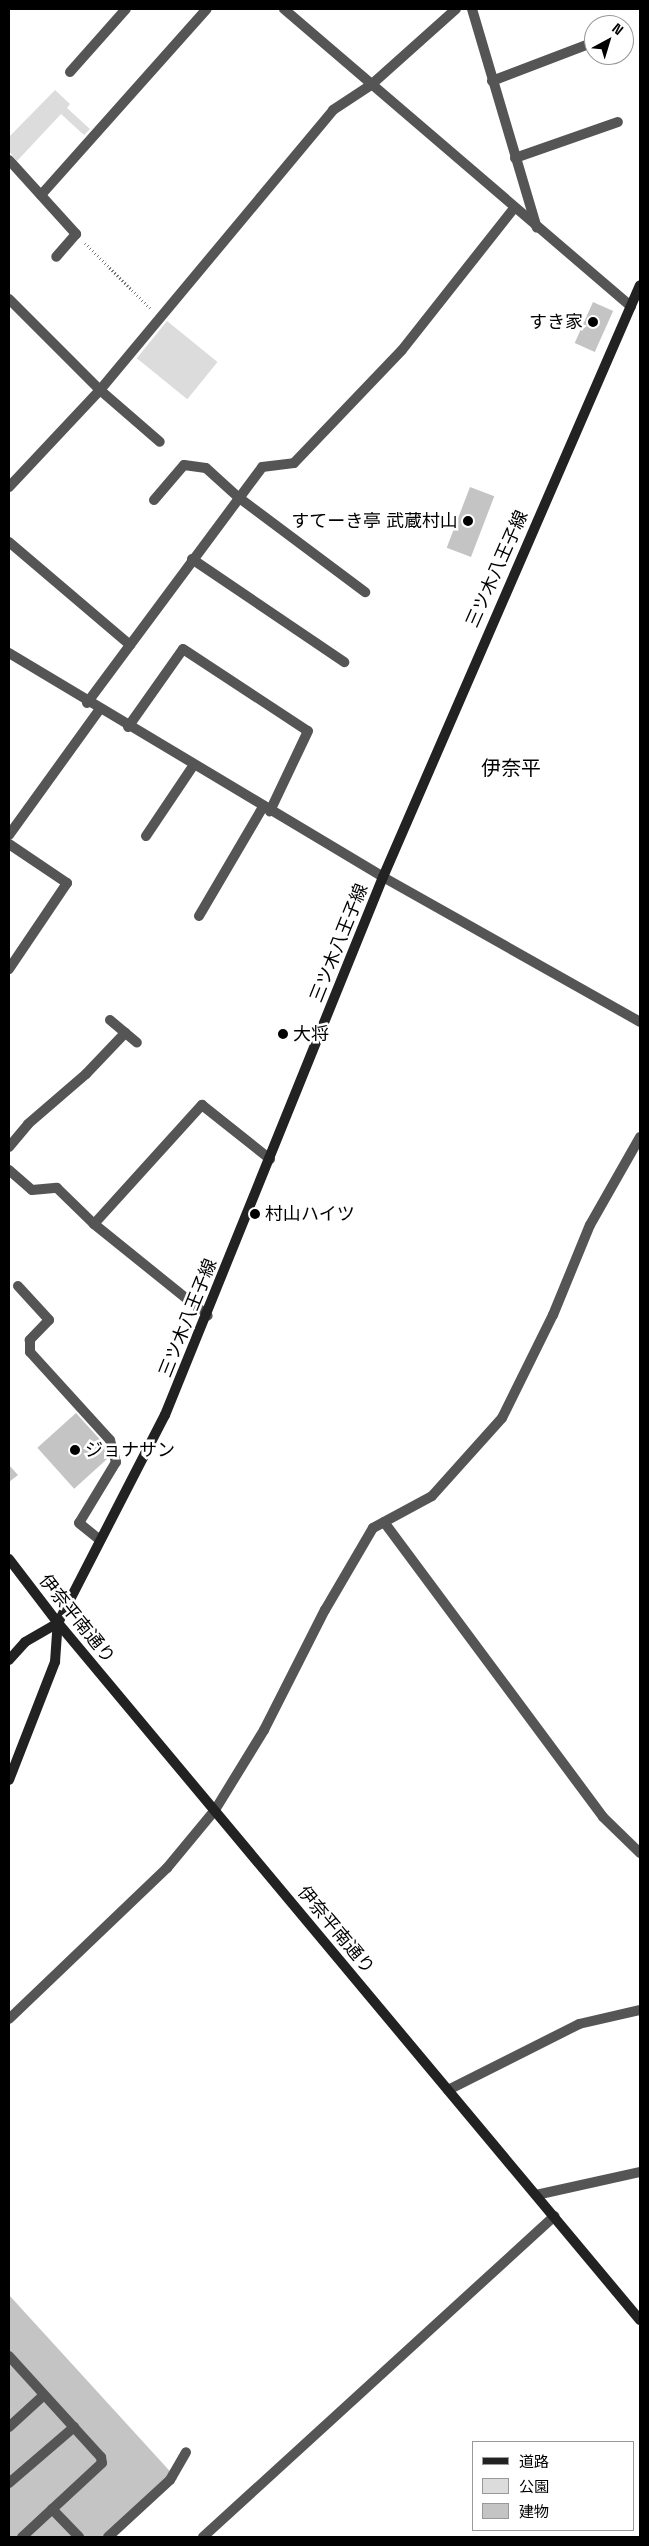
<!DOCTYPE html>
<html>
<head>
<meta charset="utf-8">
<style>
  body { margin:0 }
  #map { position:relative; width:649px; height:2546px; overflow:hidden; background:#fff; font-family:"Space Grotesk","Noto Sans JP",sans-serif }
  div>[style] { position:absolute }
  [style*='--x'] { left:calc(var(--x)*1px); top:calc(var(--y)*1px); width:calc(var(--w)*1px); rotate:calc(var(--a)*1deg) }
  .green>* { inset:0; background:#dcdcdc; transform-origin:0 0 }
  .building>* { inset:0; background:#c4c4c4; transform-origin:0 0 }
  .path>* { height:3px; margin-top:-1.5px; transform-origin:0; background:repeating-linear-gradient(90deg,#777 0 1px,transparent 0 3.5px) }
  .lane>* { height:10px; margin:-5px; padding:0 5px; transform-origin:5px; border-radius:5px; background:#555 }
  .street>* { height:10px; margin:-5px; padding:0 5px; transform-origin:5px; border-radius:5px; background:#555 }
  .secondary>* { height:10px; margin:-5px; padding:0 5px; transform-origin:5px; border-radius:5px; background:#222 }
  .dots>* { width:14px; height:14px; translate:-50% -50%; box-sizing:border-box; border:2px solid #fff; border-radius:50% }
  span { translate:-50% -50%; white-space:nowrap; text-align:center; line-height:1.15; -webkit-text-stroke:5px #fff; paint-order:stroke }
  .poi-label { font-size:18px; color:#000 }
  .right { translate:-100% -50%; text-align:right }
  .left { translate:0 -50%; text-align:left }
  .street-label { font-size:18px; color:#000 }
  .quarter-label { font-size:20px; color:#000 }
  .frame { position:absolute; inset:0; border:10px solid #000; pointer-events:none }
  .legend { position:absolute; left:472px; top:2441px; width:162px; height:90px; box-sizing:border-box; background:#fff; border:1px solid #999; margin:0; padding:6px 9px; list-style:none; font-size:15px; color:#000 }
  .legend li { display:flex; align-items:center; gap:10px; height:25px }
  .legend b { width:25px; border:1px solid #999 }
  .north { position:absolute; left:584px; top:15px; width:50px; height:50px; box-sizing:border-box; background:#fff; border:1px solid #999; border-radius:50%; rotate:39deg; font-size:14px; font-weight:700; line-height:20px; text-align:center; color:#000 }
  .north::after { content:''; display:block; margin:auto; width:18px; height:22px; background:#000; clip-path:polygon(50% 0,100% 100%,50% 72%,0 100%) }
</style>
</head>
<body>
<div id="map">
  <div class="green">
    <i style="clip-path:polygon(55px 90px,70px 104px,67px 108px,90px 129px,84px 135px,61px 114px,17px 161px,9px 151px,9px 137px)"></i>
    <i style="left:167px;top:321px;width:65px;height:48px;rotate:39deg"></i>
  </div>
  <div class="building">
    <i style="left:593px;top:302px;width:22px;height:45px;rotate:24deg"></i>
    <i style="left:470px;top:487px;width:26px;height:65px;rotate:21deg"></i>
    <i style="left:76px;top:1413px;width:55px;height:52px;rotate:48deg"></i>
    <i style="clip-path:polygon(9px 1465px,18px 1475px,9px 1482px)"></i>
    <i style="clip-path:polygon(9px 2295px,177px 2479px,114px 2537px,9px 2537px)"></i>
  </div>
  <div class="path">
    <i style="--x:85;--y:243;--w:93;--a:45"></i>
  </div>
  <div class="lane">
    <i style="--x:70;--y:72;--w:84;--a:-48.4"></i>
    <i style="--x:492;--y:81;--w:109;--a:-20.9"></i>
    <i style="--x:515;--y:158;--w:109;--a:-19.3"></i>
    <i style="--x:100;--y:390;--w:79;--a:40.9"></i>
    <i style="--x:154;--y:500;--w:46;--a:-49.4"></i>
    <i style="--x:184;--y:465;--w:22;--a:8"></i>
    <i style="--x:206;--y:468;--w:43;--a:42.2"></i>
    <i style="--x:192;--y:559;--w:184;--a:34.1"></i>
    <i style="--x:146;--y:836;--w:84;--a:-56.1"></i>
    <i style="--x:199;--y:916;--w:126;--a:-59.6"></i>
    <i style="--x:110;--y:1020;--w:35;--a:40"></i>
    <i style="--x:9;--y:1147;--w:30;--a:-50"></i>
    <i style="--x:28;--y:1124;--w:77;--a:-40.8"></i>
    <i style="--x:86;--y:1074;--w:57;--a:-46.4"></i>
    <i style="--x:536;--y:2195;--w:107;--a:-12.5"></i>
    <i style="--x:9;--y:2356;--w:137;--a:47.7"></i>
    <i style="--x:101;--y:2457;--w:6;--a:81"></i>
    <i style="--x:102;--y:2463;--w:109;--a:137.2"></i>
    <i style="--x:9;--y:2427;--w:47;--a:-42.4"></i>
    <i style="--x:9;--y:2483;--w:86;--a:-40.7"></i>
    <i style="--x:52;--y:2509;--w:39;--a:46"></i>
    <i style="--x:108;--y:2537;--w:84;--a:-42.6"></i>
    <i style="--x:170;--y:2480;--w:32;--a:-60"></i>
  </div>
  <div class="street">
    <i style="--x:284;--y:9;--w:457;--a:40.6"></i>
    <i style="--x:472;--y:9;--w:228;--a:73.5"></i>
    <i style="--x:9;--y:160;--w:100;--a:47.8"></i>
    <i style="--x:76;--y:234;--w:30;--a:131"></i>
    <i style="--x:41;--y:195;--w:249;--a:-48.3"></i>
    <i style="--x:9;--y:299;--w:129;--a:45"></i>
    <i style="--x:9;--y:487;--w:133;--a:-46.8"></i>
    <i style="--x:100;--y:390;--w:364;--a:-50.2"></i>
    <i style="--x:333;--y:110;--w:45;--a:-33.3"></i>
    <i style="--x:371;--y:85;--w:114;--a:-41.8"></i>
    <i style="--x:238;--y:497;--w:159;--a:36.8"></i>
    <i style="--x:9;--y:542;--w:159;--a:40.4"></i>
    <i style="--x:9;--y:653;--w:436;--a:30.9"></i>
    <i style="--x:383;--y:877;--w:295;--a:29.4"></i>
    <i style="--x:87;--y:703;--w:294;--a:-53.4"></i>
    <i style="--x:262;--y:467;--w:32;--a:-7"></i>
    <i style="--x:294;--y:463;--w:156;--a:-46.3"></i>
    <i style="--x:402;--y:350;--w:181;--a:-51.7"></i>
    <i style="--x:128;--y:727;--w:95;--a:-54.8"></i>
    <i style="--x:183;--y:649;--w:149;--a:33.3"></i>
    <i style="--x:308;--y:731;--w:89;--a:115.4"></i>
    <i style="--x:9;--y:835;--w:154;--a:-54.2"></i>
    <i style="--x:9;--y:844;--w:70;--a:33.9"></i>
    <i style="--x:67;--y:883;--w:104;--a:124"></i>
    <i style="--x:9;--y:1170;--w:30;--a:41"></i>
    <i style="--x:32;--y:1190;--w:25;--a:-5"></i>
    <i style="--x:57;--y:1188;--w:52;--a:44.2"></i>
    <i style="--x:94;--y:1224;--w:146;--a:38.9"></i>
    <i style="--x:94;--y:1224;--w:161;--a:-47.8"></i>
    <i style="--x:202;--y:1105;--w:87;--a:38.5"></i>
    <i style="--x:18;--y:1286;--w:46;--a:47.6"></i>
    <i style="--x:49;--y:1320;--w:28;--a:134"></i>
    <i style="--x:30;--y:1340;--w:12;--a:90"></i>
    <i style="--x:30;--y:1352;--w:119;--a:47.7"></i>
    <i style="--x:110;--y:1440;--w:23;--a:75"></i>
    <i style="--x:116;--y:1462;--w:71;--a:121.2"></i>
    <i style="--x:79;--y:1523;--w:26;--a:39"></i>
    <i style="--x:384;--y:1522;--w:367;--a:53.4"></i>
    <i style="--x:603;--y:1817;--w:52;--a:44.2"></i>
    <i style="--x:9;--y:2019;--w:219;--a:-43.7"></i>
    <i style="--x:167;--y:1868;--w:75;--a:-50.4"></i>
    <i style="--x:215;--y:1810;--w:94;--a:-58.5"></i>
    <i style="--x:264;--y:1730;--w:135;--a:-63.1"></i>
    <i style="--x:325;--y:1610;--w:95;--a:-59.7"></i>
    <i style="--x:373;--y:1528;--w:67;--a:-28.5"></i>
    <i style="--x:432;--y:1496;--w:105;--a:-48.1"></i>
    <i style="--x:502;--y:1418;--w:115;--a:-63.7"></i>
    <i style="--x:553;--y:1315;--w:97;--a:-67.7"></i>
    <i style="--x:590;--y:1225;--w:101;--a:-60.4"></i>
    <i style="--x:448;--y:2090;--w:147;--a:-26.7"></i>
    <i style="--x:579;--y:2024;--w:63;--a:-12.9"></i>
    <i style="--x:203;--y:2537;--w:476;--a:-42.4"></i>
  </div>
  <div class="secondary">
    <i style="--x:9;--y:1559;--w:81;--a:52.6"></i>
    <i style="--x:58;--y:1623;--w:908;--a:50.14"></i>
    <i style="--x:9;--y:1660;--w:24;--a:-48"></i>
    <i style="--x:25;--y:1642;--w:38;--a:-30"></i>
    <i style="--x:9;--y:1780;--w:127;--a:-68.7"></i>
    <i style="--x:55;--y:1662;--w:39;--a:-86"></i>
    <i style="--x:58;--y:1623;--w:234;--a:-62.8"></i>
    <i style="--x:165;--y:1415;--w:580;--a:-67.94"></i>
    <i style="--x:383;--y:877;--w:645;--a:-66.53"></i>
  </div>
  <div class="dots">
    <i style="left:593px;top:322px;background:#000"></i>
    <i style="left:468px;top:521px;background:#000"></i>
    <i style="left:283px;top:1034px;background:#000"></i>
    <i style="left:255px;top:1214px;background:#000"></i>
    <i style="left:75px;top:1450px;background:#000"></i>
  </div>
  <div class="poi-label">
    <span class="right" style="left:583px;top:322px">すき家</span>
    <span class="right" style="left:458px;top:521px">すてーき亭 武蔵村山</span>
    <span class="left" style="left:293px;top:1034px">大将</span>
    <span class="left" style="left:265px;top:1214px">村山ハイツ</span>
    <span class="left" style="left:85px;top:1450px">ジョナサン</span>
  </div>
  <div class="street-label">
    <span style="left:497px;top:569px;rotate:-66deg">三ツ木八王子線</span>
    <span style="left:339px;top:943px;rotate:-68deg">三ツ木八王子線</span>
    <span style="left:188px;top:1318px;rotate:-68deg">三ツ木八王子線</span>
    <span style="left:77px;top:1619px;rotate:51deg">伊奈平南通り</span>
    <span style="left:336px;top:1930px;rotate:50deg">伊奈平南通り</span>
  </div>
  <div class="quarter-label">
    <span style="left:511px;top:768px">伊奈平</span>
  </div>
  <div class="frame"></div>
  <ul class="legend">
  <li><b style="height:6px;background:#222"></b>道路</li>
  <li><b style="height:14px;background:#dcdcdc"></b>公園</li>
  <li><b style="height:14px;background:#c4c4c4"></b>建物</li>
  </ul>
  <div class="north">N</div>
</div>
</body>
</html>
